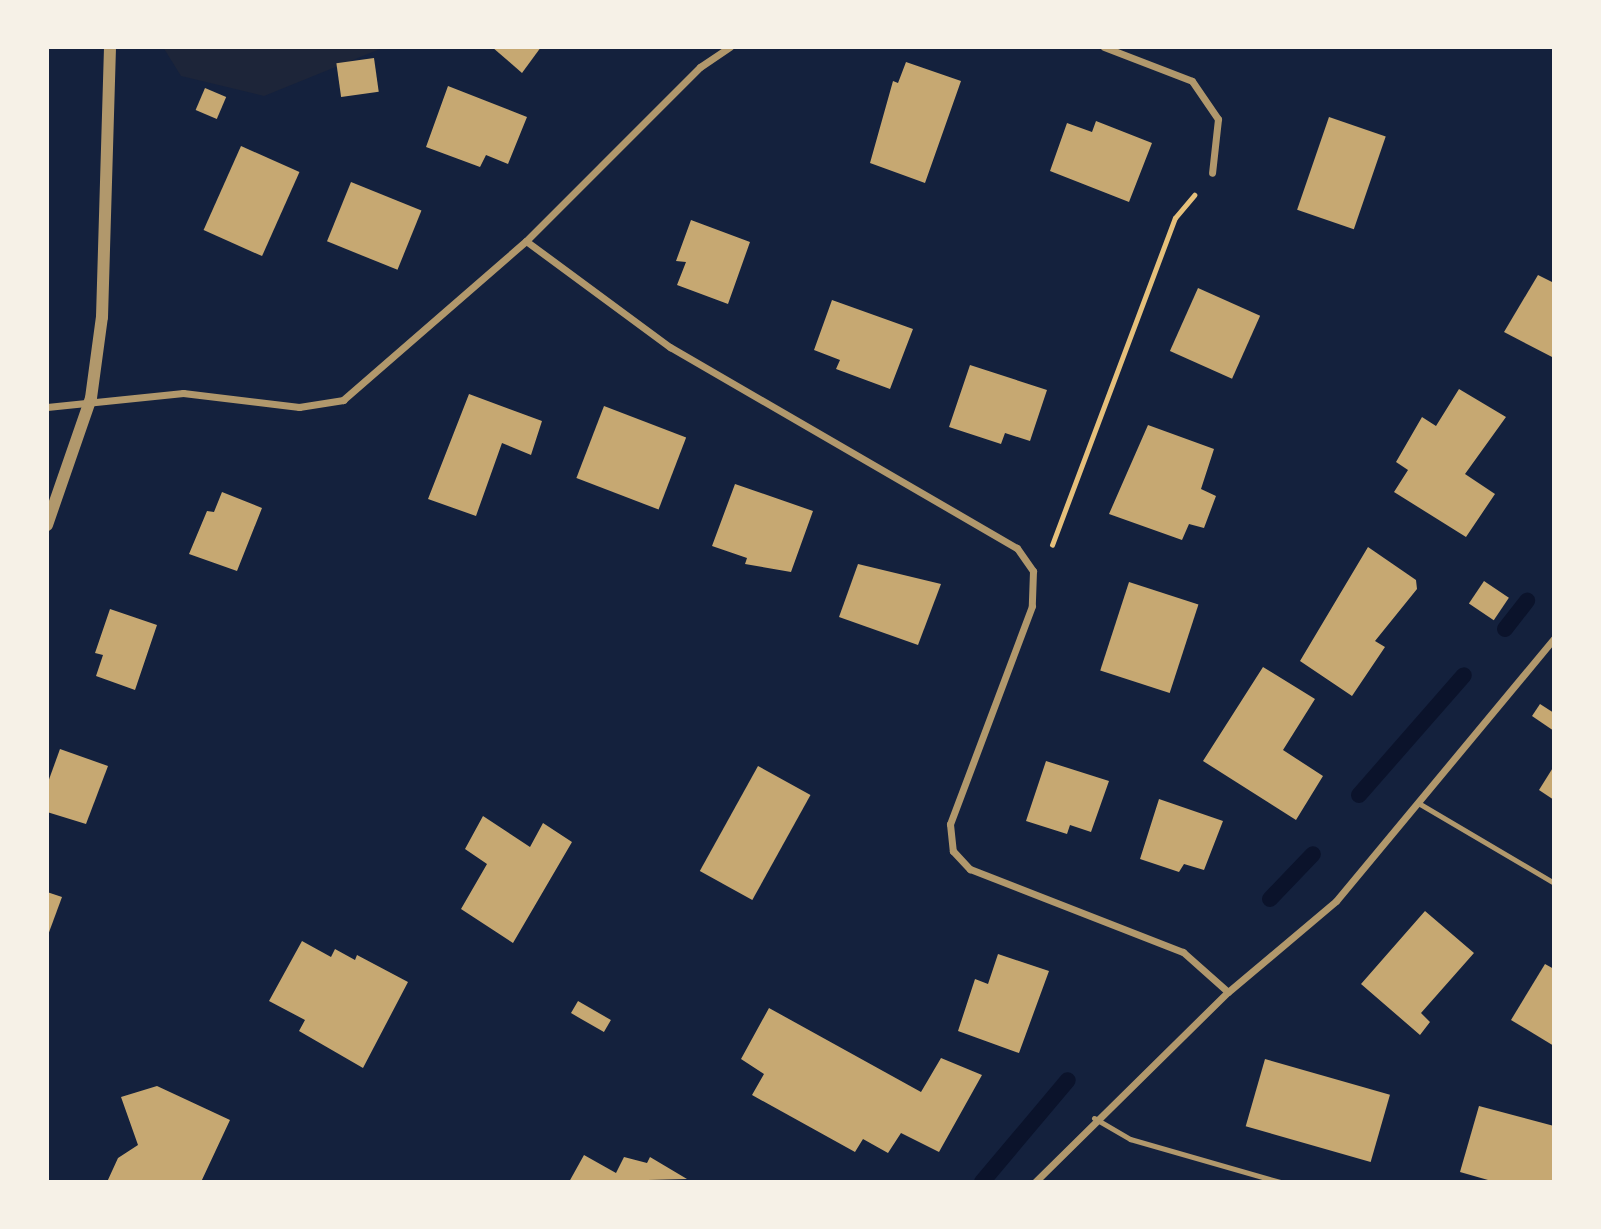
<!DOCTYPE html>
<html>
<head>
<meta charset="utf-8">
<style>
  body { margin:0 }
  #map { position:relative; width:1601px; height:1229px; overflow:hidden; background:#14213d; font-family:"Alegreya Sans",sans-serif }
  div>[style] { position:absolute }
  [style*='--x'] { left:calc(var(--x)*1px); top:calc(var(--y)*1px); width:calc(var(--w)*1px); rotate:calc(var(--a)*1deg) }
  .green>* { inset:0; background:#1d2539 }
  .stream>* { height:16px; margin:-8px; padding:0 8px; transform-origin:8px; border-radius:8px; background:#0b132b }
  .building>* { inset:0; background:#c6a872; transform-origin:0 0 }
  .path>* { height:4.5px; margin:-2.25px; padding:0 2.25px; transform-origin:2.25px; border-radius:2.25px; background:#e5c07b }
  .service>* { height:5px; margin:-2.5px; padding:0 2.5px; transform-origin:2.5px; border-radius:2.5px; background:#b1986c }
  .minor>* { height:7px; margin:-3.5px; padding:0 3.5px; transform-origin:3.5px; border-radius:3.5px; background:#b1986c }
  .tertiary>* { height:12px; margin:-6px; padding:0 6px; transform-origin:6px; border-radius:6px; background:#b1986c }
  span { translate:-50% -50%; white-space:nowrap; text-align:center; line-height:1.15; -webkit-text-stroke:7px #f6f1e7; paint-order:stroke }
  .frame { position:absolute; inset:0; border:49px solid #f6f1e7; pointer-events:none }
</style>
</head>
<body>
<div id="map">
  <div class="green">
    <i style="clip-path:polygon(163px 47px,385px 47px,264px 96px,181px 76px)"></i>
  </div>
  <div class="stream">
    <i style="--x:1505;--y:629;--w:36;--a:-52"></i>
    <i style="--x:1359;--y:795;--w:159;--a:-48.8"></i>
    <i style="--x:1270;--y:899;--w:62;--a:-46.3"></i>
    <i style="--x:982;--y:1182;--w:133;--a:-49.9"></i>
  </div>
  <div class="building">
    <i style="clip-path:polygon(492px 47px,541px 47px,522px 73px)"></i>
    <i style="left:374px;top:58px;width:34px;height:38px;rotate:82deg"></i>
    <i style="clip-path:polygon(906px 62px,961px 81px,925px 183px,870px 163px,893px 81px,898px 83px)"></i>
    <i style="clip-path:polygon(448px 86px,527px 117px,508px 164px,486px 155px,480px 167px,426px 147px)"></i>
    <i style="left:205px;top:88px;width:23px;height:24px;rotate:23deg"></i>
    <i style="left:1329px;top:117px;width:60px;height:98px;rotate:19deg"></i>
    <i style="clip-path:polygon(1096px 121px,1152px 143px,1129px 202px,1050px 171px,1067px 123px,1092px 132px)"></i>
    <i style="left:241px;top:146px;width:64px;height:92px;rotate:24deg"></i>
    <i style="left:351px;top:182px;width:76px;height:64px;rotate:22deg"></i>
    <i style="clip-path:polygon(691px 220px,750px 242px,728px 304px,677px 285px,686px 262px,676px 261px)"></i>
    <i style="clip-path:polygon(1538px 275px,1554px 283px,1554px 358px,1504px 332px)"></i>
    <i style="left:1198px;top:288px;width:68px;height:69px;rotate:24deg"></i>
    <i style="clip-path:polygon(832px 300px,913px 329px,890px 389px,836px 369px,840px 360px,814px 350px)"></i>
    <i style="clip-path:polygon(970px 365px,1047px 390px,1030px 441px,1005px 433px,1001px 444px,949px 427px)"></i>
    <i style="clip-path:polygon(1459px 389px,1506px 417px,1465px 474px,1495px 494px,1466px 537px,1394px 492px,1408px 470px,1396px 462px,1422px 417px,1436px 426px)"></i>
    <i style="clip-path:polygon(469px 394px,542px 421px,531px 455px,502px 443px,476px 516px,428px 499px)"></i>
    <i style="left:604px;top:406px;width:88px;height:77px;rotate:21deg"></i>
    <i style="clip-path:polygon(1148px 425px,1214px 449px,1201px 489px,1216px 496px,1204px 528px,1189px 524px,1182px 540px,1109px 514px)"></i>
    <i style="clip-path:polygon(735px 484px,813px 511px,791px 572px,745px 564px,747px 558px,712px 546px)"></i>
    <i style="clip-path:polygon(222px 492px,262px 508px,237px 571px,189px 554px,207px 511px,214px 512px)"></i>
    <i style="clip-path:polygon(1368px 547px,1416px 580px,1417px 589px,1375px 641px,1385px 647px,1352px 696px,1300px 661px)"></i>
    <i style="clip-path:polygon(858px 564px,941px 584px,918px 645px,839px 617px)"></i>
    <i style="left:1484px;top:581px;width:30px;height:27px;rotate:34deg"></i>
    <i style="left:1129px;top:582px;width:73px;height:93px;rotate:18deg"></i>
    <i style="clip-path:polygon(110px 609px,157px 625px,135px 690px,96px 676px,103px 655px,95px 653px)"></i>
    <i style="clip-path:polygon(1263px 667px,1315px 699px,1283px 750px,1323px 776px,1296px 820px,1203px 761px)"></i>
    <i style="clip-path:polygon(1540px 704px,1554px 713px,1554px 731px,1532px 716px)"></i>
    <i style="clip-path:polygon(60px 749px,108px 766px,86px 824px,47px 812px,47px 785px)"></i>
    <i style="clip-path:polygon(1046px 761px,1109px 781px,1091px 832px,1070px 825px,1067px 834px,1026px 821px)"></i>
    <i style="left:758px;top:766px;width:60px;height:120px;rotate:29deg"></i>
    <i style="clip-path:polygon(1554px 766px,1554px 800px,1539px 790px)"></i>
    <i style="clip-path:polygon(1159px 799px,1223px 821px,1204px 870px,1184px 864px,1179px 872px,1140px 859px)"></i>
    <i style="clip-path:polygon(483px 816px,530px 847px,543px 823px,572px 842px,513px 943px,461px 909px,487px 864px,465px 849px)"></i>
    <i style="clip-path:polygon(47px 892px,62px 897px,48px 935px,47px 935px)"></i>
    <i style="clip-path:polygon(1425px 911px,1474px 953px,1421px 1013px,1430px 1022px,1420px 1035px,1361px 984px)"></i>
    <i style="clip-path:polygon(302px 941px,331px 957px,335px 949px,355px 960px,357px 955px,408px 982px,363px 1068px,299px 1031px,305px 1020px,269px 1001px)"></i>
    <i style="clip-path:polygon(998px 954px,1049px 971px,1019px 1053px,958px 1031px,975px 979px,988px 984px)"></i>
    <i style="clip-path:polygon(1545px 964px,1554px 969px,1554px 1046px,1511px 1020px)"></i>
    <i style="left:578px;top:1001px;width:38px;height:14px;rotate:30deg"></i>
    <i style="clip-path:polygon(769px 1008px,921px 1092px,941px 1058px,982px 1075px,939px 1152px,901px 1133px,888px 1153px,863px 1139px,855px 1152px,752px 1095px,764px 1074px,741px 1059px)"></i>
    <i style="left:1265px;top:1059px;width:130px;height:70px;rotate:16deg"></i>
    <i style="clip-path:polygon(157px 1086px,230px 1120px,201px 1182px,107px 1182px,118px 1158px,138px 1145px,121px 1097px)"></i>
    <i style="clip-path:polygon(1479px 1106px,1554px 1126px,1554px 1182px,1495px 1182px,1460px 1172px)"></i>
    <i style="clip-path:polygon(584px 1155px,616px 1173px,624px 1157px,647px 1163px,650px 1157px,687px 1179px,569px 1182px)"></i>
  </div>
  <div class="path">
    <i style="--x:1052;--y:545;--w:349;--a:-69.4"></i>
    <i style="--x:1175;--y:218;--w:30;--a:-50"></i>
  </div>
  <div class="service">
    <i style="--x:1420;--y:804;--w:156;--a:30.5"></i>
    <i style="--x:1094;--y:1118;--w:42;--a:30.3"></i>
    <i style="--x:1130;--y:1139;--w:156;--a:16"></i>
  </div>
  <div class="minor">
    <i style="--x:1104;--y:47;--w:94;--a:21.1"></i>
    <i style="--x:1192;--y:81;--w:46;--a:55.6"></i>
    <i style="--x:1218;--y:119;--w:54;--a:96.3"></i>
    <i style="--x:526;--y:241;--w:246;--a:-45"></i>
    <i style="--x:700;--y:67;--w:36;--a:-34"></i>
    <i style="--x:47;--y:407;--w:137;--a:-5.9"></i>
    <i style="--x:183;--y:393;--w:117;--a:6.9"></i>
    <i style="--x:299;--y:407;--w:45;--a:-9"></i>
    <i style="--x:343;--y:400;--w:242;--a:-41"></i>
    <i style="--x:526;--y:241;--w:179;--a:36.4"></i>
    <i style="--x:670;--y:347;--w:401;--a:30.1"></i>
    <i style="--x:1017;--y:548;--w:28;--a:55"></i>
    <i style="--x:1033;--y:571;--w:35;--a:92"></i>
    <i style="--x:1032;--y:606;--w:233;--a:110.6"></i>
    <i style="--x:950;--y:824;--w:27;--a:84"></i>
    <i style="--x:953;--y:851;--w:25;--a:47"></i>
    <i style="--x:970;--y:869;--w:229;--a:21.3"></i>
    <i style="--x:1183;--y:952;--w:60;--a:41.6"></i>
    <i style="--x:1035;--y:1182;--w:271;--a:-44.6"></i>
    <i style="--x:1228;--y:992;--w:141;--a:-40.1"></i>
    <i style="--x:1336;--y:901;--w:342;--a:-50.3"></i>
  </div>
  <div class="tertiary">
    <i style="--x:47;--y:525;--w:134;--a:-70.9"></i>
    <i style="--x:91;--y:398;--w:82;--a:-82.3"></i>
    <i style="--x:102;--y:317;--w:270;--a:-88.3"></i>
  </div>
  <div class="frame"></div>
</div>
</body>
</html>
